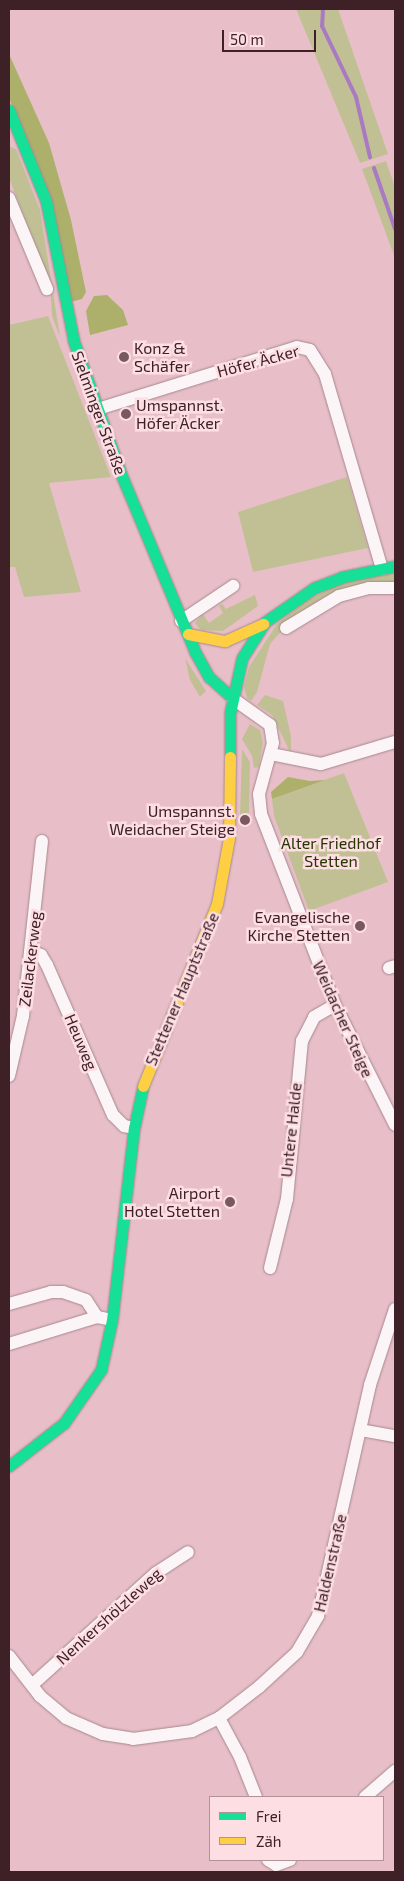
<!DOCTYPE html>
<html>
<head>
<meta charset="utf-8">
<style>
  body { margin:0 }
  #map { position:relative; width:404px; height:1881px; overflow:hidden; background:#e8bfc8; font-family:"Exo 2",sans-serif }
  div>[style] { position:absolute }
  [style*='--x'] { left:calc(var(--x)*1px); top:calc(var(--y)*1px); width:calc(var(--w)*1px); rotate:calc(var(--a)*1deg) }
  .green>* { inset:0; background:#c1c094 }
  .forest>* { inset:0; background:#adb06b }
  .stream>* { height:4px; margin:-2px; padding:0 2px; transform-origin:2px; border-radius:2px; background:#aa79c3 }
  .roads { filter:drop-shadow(0 0 1px #a7888f) drop-shadow(0 0 1px #a7888f) }
  .street>* { height:12px; margin:-6px; padding:0 6px; transform-origin:6px; border-radius:6px; background:#fcf5f7 }
  .fast>* { height:11px; margin:-5.5px; padding:0 5.5px; transform-origin:5.5px; border-radius:5.5px; background:#16e098 }
  .slow>* { height:11px; margin:-5.5px; padding:0 5.5px; transform-origin:5.5px; border-radius:5.5px; background:#ffcf43 }
  .dots>* { width:14px; height:14px; translate:-50% -50%; box-sizing:border-box; border:2px solid #fddee3; border-radius:50% }
  span { translate:-50% -50%; white-space:nowrap; text-align:center; line-height:1.15; -webkit-text-stroke:5px #fddee3; paint-order:stroke }
  .poi-label { font-size:16px; color:#3d2127 }
  .left { translate:0 -50%; text-align:left }
  .right { translate:-100% -50%; text-align:right }
  .street-label { font-size:16px; color:#3d2127 }
  .park-label { font-size:16px; color:#263502 }
  .frame { position:absolute; inset:0; border:10px solid #3d2127; pointer-events:none }
  .legend { position:absolute; left:209px; top:1796px; width:175px; height:65px; box-sizing:border-box; background:#fddee3; border:1px solid #b09298; margin:0; padding:6px 9px; list-style:none; font-size:15px; color:#3d2127 }
  .legend li { display:flex; align-items:center; gap:10px; height:25px }
  .legend b { width:25px; border:1px solid #b09298 }
  .scale { position:absolute; left:222px; top:30px; width:94px; height:22px; box-sizing:border-box; border:2px solid #3d2127; border-top:0; padding-left:6px; font-size:15px; line-height:18px; white-space:nowrap; color:#3d2127; -webkit-text-stroke:4px #fddee3; paint-order:stroke }
</style>
</head>
<body>
<div id="map">
  <div class="green">
    <i style="clip-path:polygon(296px 9px,338px 9px,388px 154px,360px 163px)"></i>
    <i style="clip-path:polygon(9px 146px,16px 149px,40px 210px,60px 337px,52px 316px,50px 282px,9px 178px)"></i>
    <i style="clip-path:polygon(386px 161px,395px 187px,395px 258px,362px 169px)"></i>
    <i style="clip-path:polygon(48px 316px,111px 477px,49px 483px,81px 592px,24px 597px,15px 567px,9px 567px,9px 325px)"></i>
    <i style="clip-path:polygon(347px 477px,368px 548px,253px 572px,238px 512px)"></i>
    <i style="clip-path:polygon(395px 572px,395px 584px,325px 597px,293px 618px,270px 644px,257px 692px,251px 701px,247px 698px,244px 687px,249px 667px,277px 624px,306px 601px,337px 585px)"></i>
    <i style="clip-path:polygon(255px 595px,258px 606px,223px 631px,201px 630px,195px 623px,203px 614px,209px 623px,223px 613px,219px 606px,222px 604px,226px 609px)"></i>
    <i style="clip-path:polygon(185px 658px,206px 691px,200px 697px,190px 680px)"></i>
    <i style="clip-path:polygon(265px 695px,283px 701px,291px 736px,291px 754px,272px 715px,257px 705px)"></i>
    <i style="clip-path:polygon(250px 724px,260px 730px,263px 742px,259px 767px,254px 768px,252px 756px,242px 739px)"></i>
    <i style="clip-path:polygon(242px 749px,250px 762px,249px 813px,240px 816px)"></i>
    <i style="clip-path:polygon(344px 773px,388px 882px,309px 911px,274px 816px,272px 799px)"></i>
  </div>
  <div class="forest">
    <i style="clip-path:polygon(9px 54px,49px 143px,71px 220px,86px 292px,82px 299px,70px 302px,17px 115px,9px 99px)"></i>
    <i style="clip-path:polygon(107px 295px,123px 310px,128px 325px,90px 335px,86px 311px,94px 296px)"></i>
    <i style="clip-path:polygon(288px 777px,310px 781px,325px 780px,272px 799px,271px 792px)"></i>
  </div>
  <div class="stream">
    <i style="--x:323;--y:9;--w:17;--a:93"></i>
    <i style="--x:322;--y:26;--w:79;--a:64.4"></i>
    <i style="--x:356;--y:97;--w:62;--a:76.9"></i>
    <i style="--x:374;--y:168;--w:65;--a:71"></i>
  </div>
  <div class="roads">
    <div class="street">
      <i style="--x:9;--y:198;--w:99;--a:67.3"></i>
      <i style="--x:98;--y:409;--w:208;--a:-17.3"></i>
      <i style="--x:297;--y:347;--w:13;--a:13"></i>
      <i style="--x:310;--y:350;--w:28;--a:58"></i>
      <i style="--x:325;--y:374;--w:203;--a:73.7"></i>
      <i style="--x:181;--y:621;--w:63;--a:-33.9"></i>
      <i style="--x:286;--y:628;--w:62;--a:-31.1"></i>
      <i style="--x:339;--y:596;--w:31;--a:-15"></i>
      <i style="--x:369;--y:588;--w:26;--a:0"></i>
      <i style="--x:232;--y:698;--w:47;--a:35.4"></i>
      <i style="--x:270;--y:725;--w:18;--a:81"></i>
      <i style="--x:273;--y:743;--w:53;--a:105.4"></i>
      <i style="--x:259;--y:794;--w:20;--a:84"></i>
      <i style="--x:261;--y:814;--w:205;--a:68.8"></i>
      <i style="--x:335;--y:1005;--w:134;--a:63.4"></i>
      <i style="--x:271;--y:754;--w:51;--a:11.3"></i>
      <i style="--x:321;--y:764;--w:77;--a:-16.6"></i>
      <i style="--x:31;--y:951;--w:11;--a:22"></i>
      <i style="--x:41;--y:955;--w:12;--a:59"></i>
      <i style="--x:47;--y:965;--w:164;--a:66.3"></i>
      <i style="--x:113;--y:1115;--w:16;--a:45"></i>
      <i style="--x:124;--y:1126;--w:10;--a:11"></i>
      <i style="--x:389;--y:968;--w:6;--a:-18"></i>
      <i style="--x:9;--y:1076;--w:62;--a:-76.9"></i>
      <i style="--x:23;--y:1016;--w:176;--a:-83.8"></i>
      <i style="--x:270;--y:1268;--w:71;--a:-76.2"></i>
      <i style="--x:287;--y:1199;--w:159;--a:-84.6"></i>
      <i style="--x:302;--y:1041;--w:27;--a:-63"></i>
      <i style="--x:314;--y:1017;--w:24;--a:-30"></i>
      <i style="--x:9;--y:1304;--w:44;--a:-15.9"></i>
      <i style="--x:51;--y:1292;--w:12;--a:0"></i>
      <i style="--x:63;--y:1292;--w:24;--a:19"></i>
      <i style="--x:86;--y:1300;--w:20;--a:57"></i>
      <i style="--x:9;--y:1344;--w:92;--a:-17.1"></i>
      <i style="--x:97;--y:1317;--w:15;--a:11"></i>
      <i style="--x:360;--y:1430;--w:36;--a:10"></i>
      <i style="--x:9;--y:1656;--w:51;--a:52.2"></i>
      <i style="--x:40;--y:1696;--w:34;--a:40"></i>
      <i style="--x:66;--y:1718;--w:40;--a:23.4"></i>
      <i style="--x:103;--y:1734;--w:30;--a:9"></i>
      <i style="--x:133;--y:1739;--w:60;--a:-7.7"></i>
      <i style="--x:192;--y:1731;--w:30;--a:-26"></i>
      <i style="--x:219;--y:1718;--w:51;--a:-37.8"></i>
      <i style="--x:259;--y:1687;--w:52;--a:-42.6"></i>
      <i style="--x:297;--y:1652;--w:42;--a:-59.7"></i>
      <i style="--x:318;--y:1616;--w:237;--a:-77.3"></i>
      <i style="--x:370;--y:1385;--w:80;--a:-71.8"></i>
      <i style="--x:32;--y:1685;--w:167;--a:-42.1"></i>
      <i style="--x:156;--y:1573;--w:38;--a:-33"></i>
      <i style="--x:219;--y:1718;--w:44;--a:61.7"></i>
      <i style="--x:240;--y:1757;--w:43;--a:68.2"></i>
      <i style="--x:365;--y:1797;--w:40;--a:-41"></i>
      <i style="--x:268;--y:1860;--w:9;--a:32"></i>
      <i style="--x:276;--y:1865;--w:15;--a:-20"></i>
    </div>
    <div class="fast">
      <i style="--x:9;--y:110;--w:98;--a:67.9"></i>
      <i style="--x:46;--y:201;--w:144;--a:78.8"></i>
      <i style="--x:74;--y:342;--w:140;--a:70.4"></i>
      <i style="--x:121;--y:474;--w:193;--a:67.4"></i>
      <i style="--x:195;--y:652;--w:29;--a:61"></i>
      <i style="--x:209;--y:677;--w:31;--a:42"></i>
      <i style="--x:230;--y:757;--w:44;--a:-90"></i>
      <i style="--x:230;--y:713;--w:56;--a:-77.7"></i>
      <i style="--x:242;--y:658;--w:43;--a:-57.4"></i>
      <i style="--x:265;--y:622;--w:60;--a:-34.8"></i>
      <i style="--x:314;--y:588;--w:30;--a:-21"></i>
      <i style="--x:342;--y:577;--w:54;--a:-11.7"></i>
      <i style="--x:9;--y:1466;--w:70;--a:-38"></i>
      <i style="--x:64;--y:1423;--w:65;--a:-55.1"></i>
      <i style="--x:101;--y:1370;--w:51;--a:-77.6"></i>
      <i style="--x:112;--y:1320;--w:193;--a:-83.5"></i>
      <i style="--x:134;--y:1128;--w:43;--a:-77.9"></i>
    </div>
    <div class="slow">
      <i style="--x:188;--y:634;--w:38;--a:11"></i>
      <i style="--x:225;--y:641;--w:42;--a:-24.1"></i>
      <i style="--x:143;--y:1086;--w:196;--a:-67.9"></i>
      <i style="--x:217;--y:904;--w:67;--a:-79.7"></i>
      <i style="--x:229;--y:838;--w:81;--a:-89.3"></i>
    </div>
  </div>
  <div class="dots">
    <i style="left:124px;top:357px;background:#79585f"></i>
    <i style="left:126px;top:414px;background:#79585f"></i>
    <i style="left:245px;top:820px;background:#79585f"></i>
    <i style="left:360px;top:926px;background:#79585f"></i>
    <i style="left:230px;top:1202px;background:#79585f"></i>
  </div>
  <div class="poi-label">
    <span class="left" style="left:134px;top:357px">Konz &amp;<br>Schäfer</span>
    <span class="left" style="left:136px;top:414px">Umspannst.<br>Höfer Äcker</span>
    <span class="right" style="left:235px;top:820px">Umspannst.<br>Weidacher Steige</span>
    <span class="right" style="left:350px;top:926px">Evangelische<br>Kirche Stetten</span>
    <span class="right" style="left:220px;top:1202px">Airport<br>Hotel Stetten</span>
  </div>
  <div class="street-label">
    <span style="left:258px;top:361px;rotate:-15deg">Höfer Äcker</span>
    <span style="left:99px;top:413px;rotate:70deg">Sielminger Straße</span>
    <span style="left:30px;top:959px;rotate:-83deg">Zeilackerweg</span>
    <span style="left:182px;top:989px;rotate:-67deg">Stettener Hauptstraße</span>
    <span style="left:343px;top:1019px;rotate:66deg">Weidacher Steige</span>
    <span style="left:81px;top:1042px;rotate:67deg">Heuweg</span>
    <span style="left:291px;top:1130px;rotate:-84deg">Untere Halde</span>
    <span style="left:330px;top:1563px;rotate:-77deg">Haldenstraße</span>
    <span style="left:109px;top:1616px;rotate:-42deg">Nenkershölzleweg</span>
  </div>
  <div class="park-label">
    <span style="left:331px;top:852px">Alter Friedhof<br>Stetten</span>
  </div>
  <div class="frame"></div>
  <ul class="legend">
  <li><b style="height:6px;background:#16e098"></b>Frei</li>
  <li><b style="height:6px;background:#ffcf43"></b>Zäh</li>
  </ul>
  <div class="scale">50 m</div>
</div>
</body>
</html>
